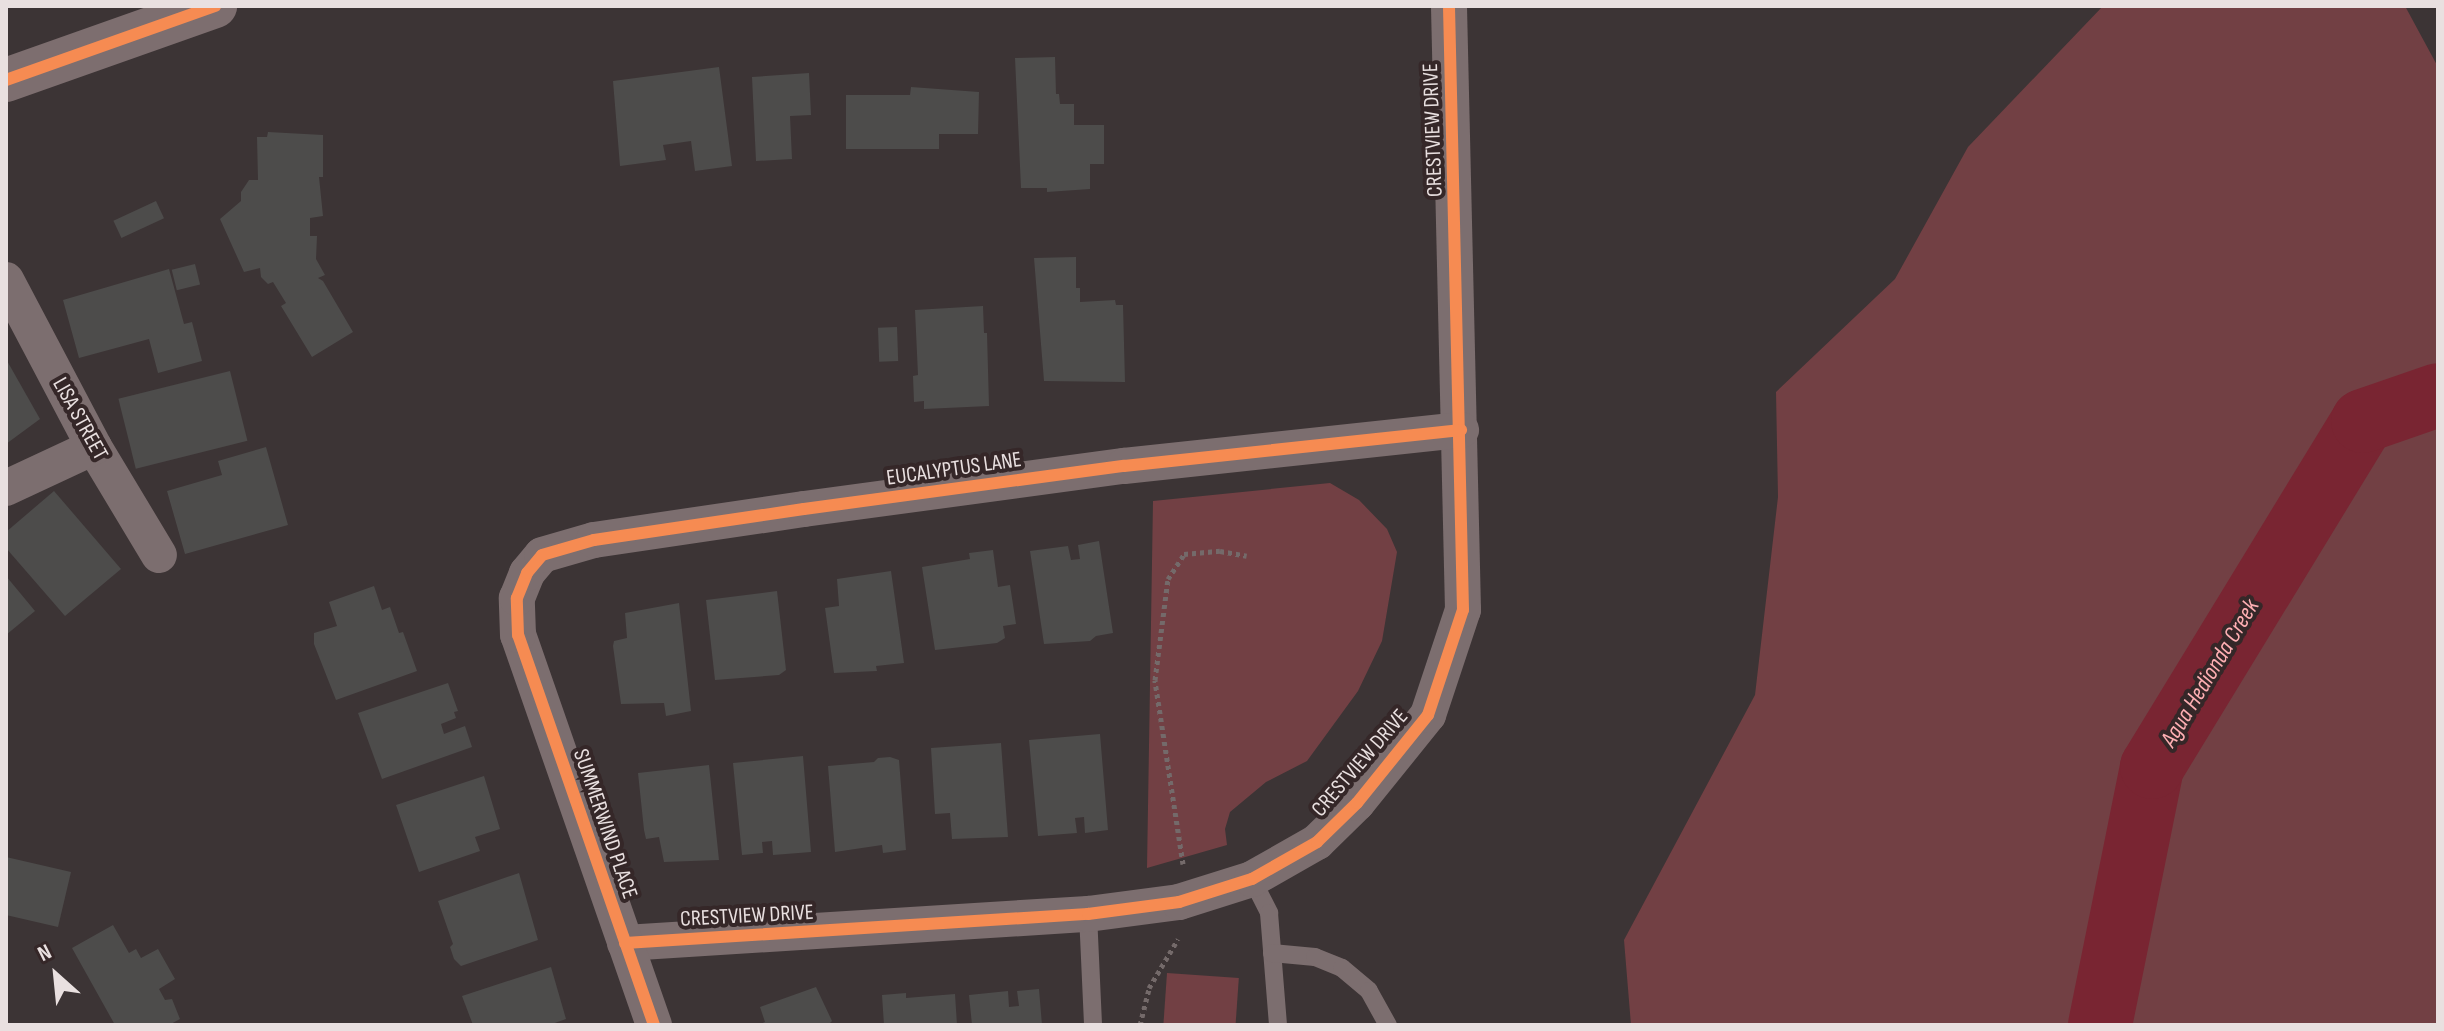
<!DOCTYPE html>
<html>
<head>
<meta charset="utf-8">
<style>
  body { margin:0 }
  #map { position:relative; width:2444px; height:1031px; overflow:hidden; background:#3c3435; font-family:"Sofia Sans Condensed",sans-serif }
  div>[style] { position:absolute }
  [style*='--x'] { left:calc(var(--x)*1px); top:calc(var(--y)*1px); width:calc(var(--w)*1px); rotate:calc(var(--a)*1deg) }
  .green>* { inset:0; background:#724044; transform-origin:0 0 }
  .river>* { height:64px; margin:-32px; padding:0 32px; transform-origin:32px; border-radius:32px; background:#792532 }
  .building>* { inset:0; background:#4d4c4b; transform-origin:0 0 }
  .path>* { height:5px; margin-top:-2.5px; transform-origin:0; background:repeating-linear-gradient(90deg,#746a6a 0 4px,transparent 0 8px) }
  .lane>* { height:18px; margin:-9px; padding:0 9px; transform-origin:9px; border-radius:9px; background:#7c6e6f }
  .street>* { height:36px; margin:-18px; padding:0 18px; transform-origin:18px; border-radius:18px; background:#7c6e6f }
  .primary>* { height:44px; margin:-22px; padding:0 22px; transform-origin:22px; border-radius:22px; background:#7d6e6f }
  .cycleway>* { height:12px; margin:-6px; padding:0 6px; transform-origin:6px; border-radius:6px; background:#f68b52 }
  span { translate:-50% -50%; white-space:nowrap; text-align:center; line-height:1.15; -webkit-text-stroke:8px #352728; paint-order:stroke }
  .street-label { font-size:22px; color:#e9e0e0 }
  .water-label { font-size:24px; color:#feafb3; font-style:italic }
  .frame { position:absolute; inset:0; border:8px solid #e9e0e0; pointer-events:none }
  .north { position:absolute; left:16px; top:935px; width:80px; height:80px; -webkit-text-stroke:6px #352728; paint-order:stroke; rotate:333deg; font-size:22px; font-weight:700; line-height:32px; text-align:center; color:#e9e0e0 }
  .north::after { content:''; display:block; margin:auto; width:28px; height:36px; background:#e9e0e0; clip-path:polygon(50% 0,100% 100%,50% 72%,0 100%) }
</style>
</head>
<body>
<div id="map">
  <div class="green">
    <i style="clip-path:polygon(2103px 6px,2405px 6px,2438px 67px,2438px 1025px,1631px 1025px,1624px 940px,1755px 695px,1778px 497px,1776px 392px,1895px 279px,1968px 147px)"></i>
    <i style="clip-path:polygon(1330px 483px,1359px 500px,1387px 529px,1397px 552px,1382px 641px,1358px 691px,1307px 761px,1266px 782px,1230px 812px,1225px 829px,1227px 845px,1147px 868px,1153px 501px)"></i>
    <i style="left:1167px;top:973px;width:72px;height:52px;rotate:4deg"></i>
  </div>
  <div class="river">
    <i style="--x:2100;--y:1025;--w:263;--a:-78.6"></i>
    <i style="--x:2152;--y:767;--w:405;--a:-58.6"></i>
    <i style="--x:2363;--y:421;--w:79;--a:-19.1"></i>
  </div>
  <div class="building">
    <i style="clip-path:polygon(1055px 57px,1056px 94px,1059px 94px,1060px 104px,1074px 104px,1074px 125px,1104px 125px,1104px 164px,1090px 164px,1090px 189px,1047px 192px,1047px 188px,1021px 188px,1015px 58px)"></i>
    <i style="clip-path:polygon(719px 67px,732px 166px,695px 171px,691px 141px,663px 145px,666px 160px,620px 166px,613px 81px)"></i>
    <i style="clip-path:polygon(809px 73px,811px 115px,790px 116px,792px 159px,756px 161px,752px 77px)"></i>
    <i style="clip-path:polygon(911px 87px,979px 92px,978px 134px,939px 134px,939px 149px,846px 149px,846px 95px,910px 95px)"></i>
    <i style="clip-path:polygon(268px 132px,323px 135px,323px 177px,319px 177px,323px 216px,310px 218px,310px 236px,317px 236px,316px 259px,325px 275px,318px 278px,323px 281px,353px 332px,312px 357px,281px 306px,286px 303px,273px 282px,268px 284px,261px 277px,260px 268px,244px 272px,220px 219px,241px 201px,241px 192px,249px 180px,258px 180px,257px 137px,267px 137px)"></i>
    <i style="left:156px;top:201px;width:19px;height:47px;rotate:65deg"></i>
    <i style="clip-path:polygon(1076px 257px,1076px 288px,1080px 288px,1080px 302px,1115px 300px,1116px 305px,1123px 305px,1125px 382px,1044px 381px,1034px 258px)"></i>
    <i style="left:195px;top:264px;width:21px;height:24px;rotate:76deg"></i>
    <i style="clip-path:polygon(169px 269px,184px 324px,192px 322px,202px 361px,158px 373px,149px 339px,79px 358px,63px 300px)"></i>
    <i style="clip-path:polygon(983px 306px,984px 333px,987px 333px,989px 406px,924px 409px,924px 401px,914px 402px,913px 376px,918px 375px,915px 310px)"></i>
    <i style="left:897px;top:327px;width:34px;height:19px;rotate:88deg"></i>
    <i style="clip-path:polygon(6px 359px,40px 419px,6px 444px)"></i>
    <i style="left:230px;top:371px;width:72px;height:115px;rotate:76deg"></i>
    <i style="clip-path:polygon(266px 447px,288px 525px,185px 554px,167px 491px,222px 475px,218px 461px)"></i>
    <i style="clip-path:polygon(54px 491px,121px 569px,65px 616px,6px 548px,6px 532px)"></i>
    <i style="clip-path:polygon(1099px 541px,1113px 633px,1096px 636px,1090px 641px,1044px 644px,1030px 551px,1068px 546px,1071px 560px,1080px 559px,1078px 545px)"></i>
    <i style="clip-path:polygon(993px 550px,998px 587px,1010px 585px,1016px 624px,1003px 626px,1005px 638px,997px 643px,935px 650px,922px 567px,970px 559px,969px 553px)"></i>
    <i style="clip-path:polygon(891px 571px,904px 663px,876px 666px,877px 671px,834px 673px,825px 608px,839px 606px,837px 579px)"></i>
    <i style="clip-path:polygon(6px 576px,35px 611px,6px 635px)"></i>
    <i style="clip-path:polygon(374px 586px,382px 610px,390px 607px,399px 633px,403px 632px,417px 671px,336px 700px,314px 644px,314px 633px,337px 626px,329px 602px)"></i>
    <i style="clip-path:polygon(777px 591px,786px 670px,779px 675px,715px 680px,706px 600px)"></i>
    <i style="clip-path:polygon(679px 603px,691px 711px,666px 716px,664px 703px,621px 704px,613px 646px,614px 641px,627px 638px,625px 613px)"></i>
    <i style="clip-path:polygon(448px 683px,458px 711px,454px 712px,456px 718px,441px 724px,444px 734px,465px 726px,472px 747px,382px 779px,358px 713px)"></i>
    <i style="clip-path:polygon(1100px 734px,1108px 830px,1085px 833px,1084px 817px,1075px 818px,1077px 833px,1038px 836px,1029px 740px)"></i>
    <i style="clip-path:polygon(1001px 743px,1008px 837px,952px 839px,950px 813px,935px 814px,931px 748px)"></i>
    <i style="clip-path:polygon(803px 756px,811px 852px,773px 855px,772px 841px,762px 842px,763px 853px,742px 855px,733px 763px)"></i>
    <i style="clip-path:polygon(890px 757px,899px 760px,906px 850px,883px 853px,882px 845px,835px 852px,828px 766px,874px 762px,878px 758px)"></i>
    <i style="clip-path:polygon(709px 765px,719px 860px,664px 862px,659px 837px,646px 839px,644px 830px,638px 773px)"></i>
    <i style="clip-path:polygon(484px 776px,500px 829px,475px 837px,480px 851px,419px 872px,396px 805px)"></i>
    <i style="clip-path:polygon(6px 857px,71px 872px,58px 927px,6px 915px)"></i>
    <i style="clip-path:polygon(519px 873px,538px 940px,461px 966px,454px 959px,450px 947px,453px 944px,438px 901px)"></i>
    <i style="clip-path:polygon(113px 925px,129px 953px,136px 949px,141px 958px,158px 949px,175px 979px,159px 989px,165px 1000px,172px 999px,180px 1019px,169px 1025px,115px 1025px,72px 948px)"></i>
    <i style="clip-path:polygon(551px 967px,566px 1019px,549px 1025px,473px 1025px,462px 996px)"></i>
    <i style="clip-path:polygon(816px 987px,832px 1021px,828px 1025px,758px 1025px,765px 1022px,760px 1007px)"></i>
    <i style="clip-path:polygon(1039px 989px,1042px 1025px,972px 1025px,969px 995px,1008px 991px,1009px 1007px,1019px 1006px,1017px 991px)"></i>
    <i style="clip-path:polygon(906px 993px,906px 998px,955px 994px,957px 1025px,884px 1025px,882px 995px)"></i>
  </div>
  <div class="path">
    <i style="--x:1183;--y:864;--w:186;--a:-98.7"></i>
    <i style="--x:1155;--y:680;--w:102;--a:-82.7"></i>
    <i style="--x:1168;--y:579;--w:30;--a:-57"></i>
    <i style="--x:1184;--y:554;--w:36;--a:-5"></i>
    <i style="--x:1220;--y:551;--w:27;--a:10"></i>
    <i style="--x:1140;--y:1025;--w:38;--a:-76"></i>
    <i style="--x:1149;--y:988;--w:57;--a:-59.4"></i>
  </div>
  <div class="lane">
    <i style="--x:1252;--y:879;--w:38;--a:63"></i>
    <i style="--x:1269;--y:913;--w:112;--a:85.4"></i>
    <i style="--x:1088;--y:914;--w:111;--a:87.4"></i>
    <i style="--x:1272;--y:953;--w:43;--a:5.3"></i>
    <i style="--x:1315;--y:957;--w:29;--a:22"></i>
    <i style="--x:1342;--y:968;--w:35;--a:40"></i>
    <i style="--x:1369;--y:991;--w:39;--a:61"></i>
  </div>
  <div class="street">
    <i style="--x:6;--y:280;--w:189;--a:62.2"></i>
    <i style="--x:94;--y:447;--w:126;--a:59"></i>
    <i style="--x:6;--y:488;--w:97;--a:-25"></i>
    <i style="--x:625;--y:943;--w:464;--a:-3.6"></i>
    <i style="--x:1088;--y:914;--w:92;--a:-7.5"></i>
    <i style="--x:1179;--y:902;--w:77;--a:-17.5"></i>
    <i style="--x:1252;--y:879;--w:75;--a:-29.6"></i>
    <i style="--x:1317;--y:842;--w:56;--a:-44.3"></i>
    <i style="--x:1357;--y:803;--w:113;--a:-51.1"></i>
    <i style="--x:1428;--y:715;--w:111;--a:-71.6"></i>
    <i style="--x:1463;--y:610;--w:604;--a:-91.33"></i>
    <i style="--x:654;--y:1025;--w:413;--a:-109.2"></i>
    <i style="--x:518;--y:635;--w:37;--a:-92"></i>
    <i style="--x:517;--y:598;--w:27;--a:-68"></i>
    <i style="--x:527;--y:573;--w:23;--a:-50"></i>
    <i style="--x:542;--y:555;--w:54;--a:-16.1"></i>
    <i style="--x:594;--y:540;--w:212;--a:-8.4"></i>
    <i style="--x:804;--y:509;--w:323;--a:-7.7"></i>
    <i style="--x:1124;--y:466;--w:339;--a:-6.1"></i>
  </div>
  <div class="primary">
    <i style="--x:6;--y:80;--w:222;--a:-19.5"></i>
  </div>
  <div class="cycleway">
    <i style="--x:6;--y:80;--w:222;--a:-19.5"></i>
    <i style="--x:625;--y:943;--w:464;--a:-3.6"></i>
    <i style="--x:1088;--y:914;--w:92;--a:-7.5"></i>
    <i style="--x:1179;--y:902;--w:77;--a:-17.5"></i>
    <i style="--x:1252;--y:879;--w:75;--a:-29.6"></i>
    <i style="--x:1317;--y:842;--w:56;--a:-44.3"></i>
    <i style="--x:1357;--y:803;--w:113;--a:-51.1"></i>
    <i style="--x:1428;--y:715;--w:111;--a:-71.6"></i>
    <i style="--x:1463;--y:610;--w:604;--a:-91.33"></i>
    <i style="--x:654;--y:1025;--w:413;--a:-109.2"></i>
    <i style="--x:518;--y:635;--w:37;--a:-92"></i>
    <i style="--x:517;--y:598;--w:27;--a:-68"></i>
    <i style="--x:527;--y:573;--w:23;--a:-50"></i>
    <i style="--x:542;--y:555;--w:54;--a:-16.1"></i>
    <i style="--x:594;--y:540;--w:212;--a:-8.4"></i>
    <i style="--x:804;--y:509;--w:323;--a:-7.7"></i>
    <i style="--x:1124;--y:466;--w:339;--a:-6.1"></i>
  </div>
  <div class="street-label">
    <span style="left:1433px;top:130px;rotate:-92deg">CRESTVIEW DRIVE</span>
    <span style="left:80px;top:419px;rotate:61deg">LISA STREET</span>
    <span style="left:954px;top:469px;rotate:-8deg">EUCALYPTUS LANE</span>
    <span style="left:1360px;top:763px;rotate:-49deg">CRESTVIEW DRIVE</span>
    <span style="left:605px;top:824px;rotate:71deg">SUMMERWIND PLACE</span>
    <span style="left:747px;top:916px;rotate:-3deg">CRESTVIEW DRIVE</span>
  </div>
  <div class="water-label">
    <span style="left:2210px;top:673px;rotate:-59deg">Agua Hedionda Creek</span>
  </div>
  <div class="frame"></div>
  <div class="north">N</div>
</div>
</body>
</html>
